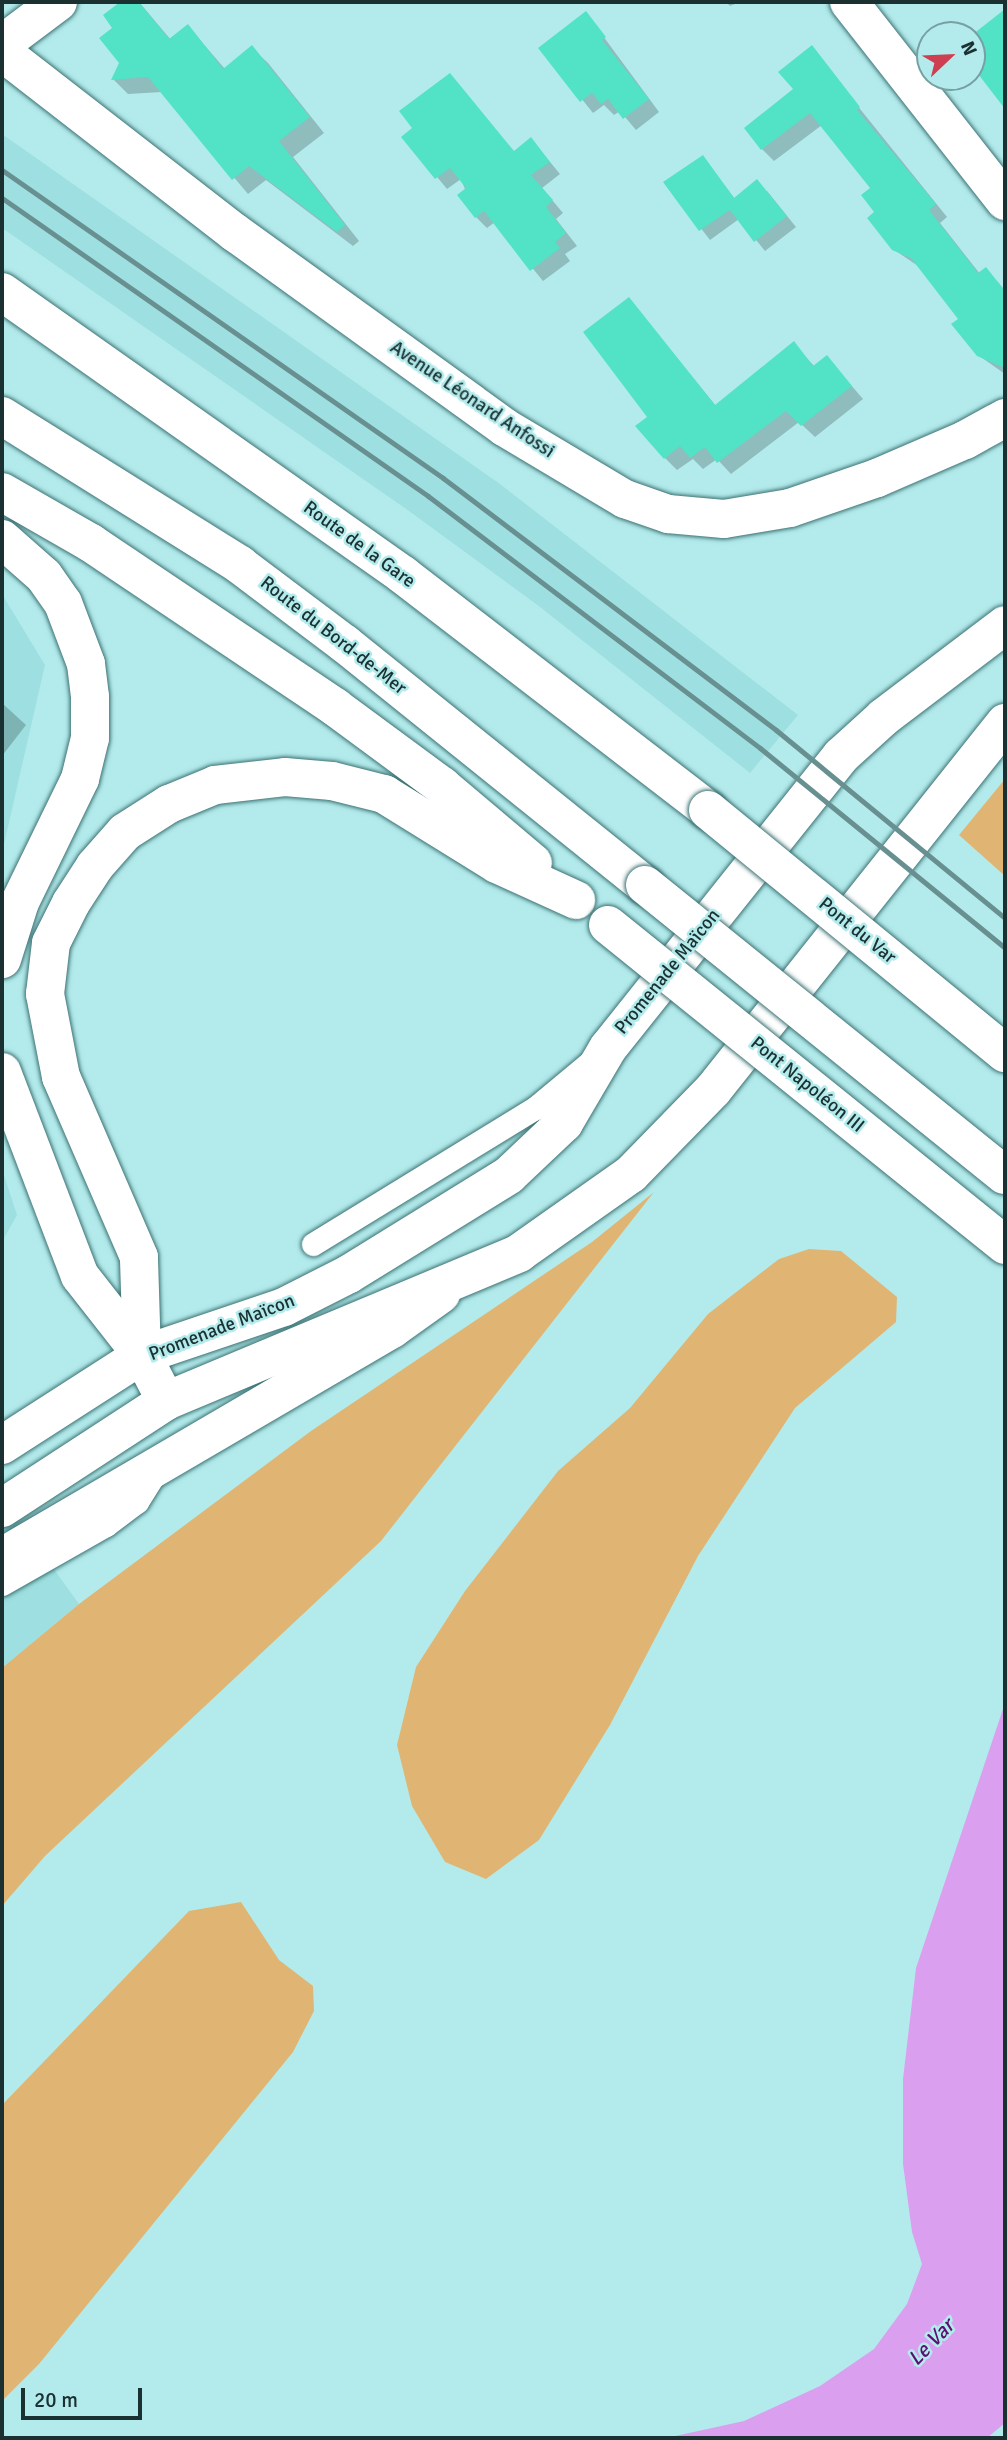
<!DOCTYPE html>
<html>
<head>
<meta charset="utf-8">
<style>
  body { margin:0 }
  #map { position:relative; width:1007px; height:2440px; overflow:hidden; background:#b3ebec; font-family:Signika,sans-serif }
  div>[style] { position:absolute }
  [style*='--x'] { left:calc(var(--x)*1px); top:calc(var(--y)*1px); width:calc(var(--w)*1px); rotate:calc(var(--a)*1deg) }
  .built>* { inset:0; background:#9ee0e1 }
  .green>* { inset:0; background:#e0b573 }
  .water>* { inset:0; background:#db9ff0 }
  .shadow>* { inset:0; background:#0003 }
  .building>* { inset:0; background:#52e2c5 }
  .roads { filter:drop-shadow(0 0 2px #3c7172) drop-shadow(0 0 2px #3c7172) }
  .service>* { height:23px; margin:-11.5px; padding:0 11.5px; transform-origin:11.5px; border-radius:11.5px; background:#fff }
  .minor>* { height:38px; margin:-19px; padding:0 19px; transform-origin:19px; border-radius:19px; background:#fff }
  .primary>* { height:38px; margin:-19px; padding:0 19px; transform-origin:19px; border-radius:19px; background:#fff }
  .rail>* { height:5px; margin:-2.5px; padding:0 2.5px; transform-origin:2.5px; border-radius:2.5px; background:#699091 }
  .bridges { filter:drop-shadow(0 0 2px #3c7172) drop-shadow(0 0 2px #3c7172) }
  .primary-bridge>* { height:38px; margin:-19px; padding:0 19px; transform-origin:19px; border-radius:19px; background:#fff }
  span { translate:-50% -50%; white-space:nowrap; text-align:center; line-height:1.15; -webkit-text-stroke:5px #b3ebec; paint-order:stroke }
  .street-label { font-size:19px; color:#1a3031 }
  .water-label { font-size:21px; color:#5c0f71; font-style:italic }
  .frame { position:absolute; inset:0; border:4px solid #1a3031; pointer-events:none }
  .north { position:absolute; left:916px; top:21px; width:70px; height:70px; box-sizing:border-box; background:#b3ebec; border:2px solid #76a0a1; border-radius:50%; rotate:67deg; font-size:19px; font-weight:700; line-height:28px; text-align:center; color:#1a3031 }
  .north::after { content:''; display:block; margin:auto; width:24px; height:32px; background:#cf3f52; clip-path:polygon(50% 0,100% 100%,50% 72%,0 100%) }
  .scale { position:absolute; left:21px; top:2388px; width:121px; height:32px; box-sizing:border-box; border:4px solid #1a3031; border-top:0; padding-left:9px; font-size:21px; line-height:24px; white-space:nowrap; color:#1a3031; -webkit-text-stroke:5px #b3ebec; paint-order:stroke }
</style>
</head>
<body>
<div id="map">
  <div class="built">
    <i style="clip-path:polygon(2px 134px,500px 484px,798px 715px,750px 773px,540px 607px,409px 511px,2px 228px)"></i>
    <i style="clip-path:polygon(2px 594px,45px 665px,2px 853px)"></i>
    <i style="clip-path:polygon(2px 1169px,17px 1215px,2px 1242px)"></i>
    <i style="clip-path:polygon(2px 1497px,79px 1604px,2px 1668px)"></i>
  </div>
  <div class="green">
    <i style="clip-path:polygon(1005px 779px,1005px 876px,959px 835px)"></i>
    <i style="clip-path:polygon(654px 1192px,381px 1541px,45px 1856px,2px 1906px,2px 1668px,79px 1604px,311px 1431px,592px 1242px)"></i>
    <i style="clip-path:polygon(809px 1249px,841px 1251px,897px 1297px,896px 1322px,795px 1408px,698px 1556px,610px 1725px,539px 1840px,486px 1879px,445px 1862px,412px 1806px,397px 1745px,416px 1667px,465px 1591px,558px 1471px,630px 1408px,708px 1314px,779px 1259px)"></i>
    <i style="clip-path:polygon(241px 1902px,279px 1960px,313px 1986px,314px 2011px,293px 2052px,39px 2364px,2px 2401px,2px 2105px,189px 1911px)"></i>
  </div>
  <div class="water">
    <i style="clip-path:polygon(1005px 1703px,1005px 2423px,987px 2438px,666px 2438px,744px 2421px,820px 2386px,874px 2349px,907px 2304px,922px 2264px,912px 2232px,903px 2164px,903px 2079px,916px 1968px)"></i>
  </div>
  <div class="shadow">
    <i style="clip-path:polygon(123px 2px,139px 2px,171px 40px,188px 26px,225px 69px,252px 48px,268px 63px,324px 133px,293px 157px,359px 241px,353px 246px,266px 180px,248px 194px,162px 92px,128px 94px,113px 79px,121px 62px,114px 28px,105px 16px)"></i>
    <i style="clip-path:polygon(726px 2px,740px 2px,730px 6px)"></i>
    <i style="clip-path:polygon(586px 13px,659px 112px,636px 130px,620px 111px,614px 115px,604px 105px,593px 113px,541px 48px)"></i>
    <i style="clip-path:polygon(811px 48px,947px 217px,940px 223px,980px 274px,998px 282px,1005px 291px,1005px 374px,978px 355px,960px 319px,921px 268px,893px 249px,872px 188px,822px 125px,774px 161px,762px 149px,795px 90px)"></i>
    <i style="clip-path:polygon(404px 137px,515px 152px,531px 139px,560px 174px,542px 188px,563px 213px,556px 219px,577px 246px,565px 254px,570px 261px,543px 281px,495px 222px,487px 228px,476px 217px,461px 179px,447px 189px)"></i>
    <i style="clip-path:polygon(703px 157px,735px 199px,767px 191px,796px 227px,765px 251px,739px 219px,710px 240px,665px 182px)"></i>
    <i style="clip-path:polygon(629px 299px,716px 406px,794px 344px,815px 367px,827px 357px,863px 399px,815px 437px,799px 422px,731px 474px,717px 459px,703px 469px,693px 459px,677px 470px,665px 458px,649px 417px)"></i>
    <i style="clip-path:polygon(2px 703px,26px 725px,2px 756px)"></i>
  </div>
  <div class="building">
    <i style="clip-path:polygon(120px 2px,139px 2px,169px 39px,188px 24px,223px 69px,252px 45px,310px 117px,279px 141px,345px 225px,337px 232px,249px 166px,232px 180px,148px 77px,111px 80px,119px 63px,99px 38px,112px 28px,103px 15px)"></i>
    <i style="clip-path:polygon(1005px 9px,1005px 109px,972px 66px,972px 35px)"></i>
    <i style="clip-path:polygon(586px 11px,606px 37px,602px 40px,649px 99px,623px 119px,608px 99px,601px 104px,592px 93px,580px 102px,538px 48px)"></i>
    <i style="clip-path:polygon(812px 45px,860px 107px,857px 110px,936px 204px,929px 210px,978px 273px,986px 267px,1005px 291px,1005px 368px,977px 356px,951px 324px,958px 319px,911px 258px,892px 250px,867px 218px,874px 212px,861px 195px,870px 188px,810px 113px,761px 150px,744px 128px,793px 89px,778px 72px)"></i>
    <i style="clip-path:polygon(450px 73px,514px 151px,531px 137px,550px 162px,531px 175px,553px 200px,546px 207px,566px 233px,555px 242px,560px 248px,530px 271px,484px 211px,475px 218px,457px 195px,466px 188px,450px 168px,435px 179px,401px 137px,412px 128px,399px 111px)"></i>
    <i style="clip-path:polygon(703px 155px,734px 198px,757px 179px,787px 216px,754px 242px,730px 210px,699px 231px,663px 182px)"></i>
    <i style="clip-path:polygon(629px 297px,715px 405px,794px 341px,813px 366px,827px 355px,852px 386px,801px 426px,786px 411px,717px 463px,705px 447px,690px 458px,680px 446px,664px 459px,635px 426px,647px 417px,583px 332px)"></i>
  </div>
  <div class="roads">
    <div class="service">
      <i style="--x:313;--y:1244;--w:260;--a:-31.5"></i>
      <i style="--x:535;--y:1108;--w:70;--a:-39.8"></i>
      <i style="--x:2;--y:1584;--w:120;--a:-29.6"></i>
      <i style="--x:106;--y:1525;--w:39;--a:-37"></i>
      <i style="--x:137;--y:1502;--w:34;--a:-58"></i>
    </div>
    <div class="minor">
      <i style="--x:849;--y:2;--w:253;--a:51.9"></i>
      <i style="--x:2;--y:44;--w:70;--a:-36.9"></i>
      <i style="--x:2;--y:52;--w:294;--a:37.8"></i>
      <i style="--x:234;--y:232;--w:333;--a:35.8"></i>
      <i style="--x:504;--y:427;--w:141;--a:30.8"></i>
      <i style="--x:625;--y:499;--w:46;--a:19.2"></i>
      <i style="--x:668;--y:514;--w:56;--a:5.1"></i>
      <i style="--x:724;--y:519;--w:67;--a:-9.5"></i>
      <i style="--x:790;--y:508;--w:92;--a:-19"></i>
      <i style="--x:877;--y:478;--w:96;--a:-23.4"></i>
      <i style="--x:965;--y:440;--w:46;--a:-28.8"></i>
      <i style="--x:2;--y:1445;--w:166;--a:-32.7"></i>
      <i style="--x:2;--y:1508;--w:196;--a:-33.1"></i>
      <i style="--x:2;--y:1557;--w:452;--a:-30.3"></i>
      <i style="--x:392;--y:1329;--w:60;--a:-35.5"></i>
    </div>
    <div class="primary">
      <i style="--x:2;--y:292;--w:491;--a:35.2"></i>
      <i style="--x:403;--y:575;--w:385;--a:37.6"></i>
      <i style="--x:2;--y:416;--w:281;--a:32"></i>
      <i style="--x:240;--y:565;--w:131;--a:37"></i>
      <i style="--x:345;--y:644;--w:385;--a:38.8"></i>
      <i style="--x:2;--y:492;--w:103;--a:29.8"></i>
      <i style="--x:91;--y:543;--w:294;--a:33.9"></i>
      <i style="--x:335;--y:707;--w:133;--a:36.4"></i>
      <i style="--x:442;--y:786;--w:119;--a:40.2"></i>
      <i style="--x:2;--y:539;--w:56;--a:41.4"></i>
      <i style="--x:44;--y:576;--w:33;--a:55"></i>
      <i style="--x:63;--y:603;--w:65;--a:69.3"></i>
      <i style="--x:86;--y:664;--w:33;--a:83"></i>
      <i style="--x:90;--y:697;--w:41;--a:90"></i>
      <i style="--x:90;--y:738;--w:42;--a:103.7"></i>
      <i style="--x:80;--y:779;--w:137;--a:116"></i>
      <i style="--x:20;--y:902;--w:60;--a:107.5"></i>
      <i style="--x:2;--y:1072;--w:218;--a:69.1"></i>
      <i style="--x:80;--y:1276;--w:100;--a:51.9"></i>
      <i style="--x:142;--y:1355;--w:52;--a:62.4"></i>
      <i style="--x:166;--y:1401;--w:383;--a:-22.7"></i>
      <i style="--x:519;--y:1253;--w:137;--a:-35.2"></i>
      <i style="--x:631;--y:1174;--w:117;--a:-45.7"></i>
      <i style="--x:713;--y:1090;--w:469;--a:-51.5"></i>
      <i style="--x:142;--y:1355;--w:150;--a:-18.7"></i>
      <i style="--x:284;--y:1307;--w:73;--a:-26.9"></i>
      <i style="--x:349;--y:1274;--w:188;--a:-31.7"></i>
      <i style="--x:509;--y:1175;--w:76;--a:-43.4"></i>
      <i style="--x:564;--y:1123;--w:87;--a:-59.6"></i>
      <i style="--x:608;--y:1048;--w:374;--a:-51.4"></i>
      <i style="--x:841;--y:756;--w:58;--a:-42.2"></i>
      <i style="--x:884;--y:717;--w:152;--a:-37.2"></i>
      <i style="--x:142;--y:1355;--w:98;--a:-91.8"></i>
      <i style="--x:139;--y:1257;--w:196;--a:-113.4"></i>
      <i style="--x:61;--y:1077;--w:85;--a:-100.9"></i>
      <i style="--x:45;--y:994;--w:51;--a:-83.3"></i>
      <i style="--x:51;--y:943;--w:45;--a:-63.4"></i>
      <i style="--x:71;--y:903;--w:44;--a:-57"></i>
      <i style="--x:95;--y:866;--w:45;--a:-48.6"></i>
      <i style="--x:125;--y:832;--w:52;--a:-32.5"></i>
      <i style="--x:169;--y:804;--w:50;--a:-22.4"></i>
      <i style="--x:215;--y:785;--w:70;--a:-6.5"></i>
      <i style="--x:285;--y:777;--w:47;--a:4.9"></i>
      <i style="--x:332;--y:781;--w:54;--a:14"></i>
      <i style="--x:384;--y:794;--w:133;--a:31.8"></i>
      <i style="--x:497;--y:864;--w:87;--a:24.5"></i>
    </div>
  </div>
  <div class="rail">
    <i style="--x:2;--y:170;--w:538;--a:34.93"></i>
    <i style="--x:443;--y:478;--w:418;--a:37.1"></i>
    <i style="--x:776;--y:730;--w:296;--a:39.4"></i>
    <i style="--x:2;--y:198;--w:520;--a:34.97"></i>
    <i style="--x:428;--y:496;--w:417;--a:37.2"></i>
    <i style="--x:760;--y:748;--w:316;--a:39.2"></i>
  </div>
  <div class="bridges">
    <div class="primary-bridge">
      <i style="--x:708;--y:810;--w:384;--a:39.3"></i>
      <i style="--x:645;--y:885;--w:462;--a:38.9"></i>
      <i style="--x:608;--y:925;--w:510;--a:38.87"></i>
    </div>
  </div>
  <div class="street-label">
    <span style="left:472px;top:400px;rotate:34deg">Avenue Léonard Anfossi</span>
    <span style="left:359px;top:545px;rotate:36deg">Route de la Gare</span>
    <span style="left:333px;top:636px;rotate:38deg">Route du Bord-de-Mer</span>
    <span style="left:857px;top:931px;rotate:39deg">Pont du Var</span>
    <span style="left:668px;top:972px;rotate:-51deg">Promenade Maïcon</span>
    <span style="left:807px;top:1085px;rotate:39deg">Pont Napoléon III</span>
    <span style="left:222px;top:1328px;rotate:-21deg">Promenade Maïcon</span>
  </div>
  <div class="water-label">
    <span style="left:931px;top:2342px;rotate:-46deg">Le Var</span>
  </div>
  <div class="frame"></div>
  <div class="north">N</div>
  <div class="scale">20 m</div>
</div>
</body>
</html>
